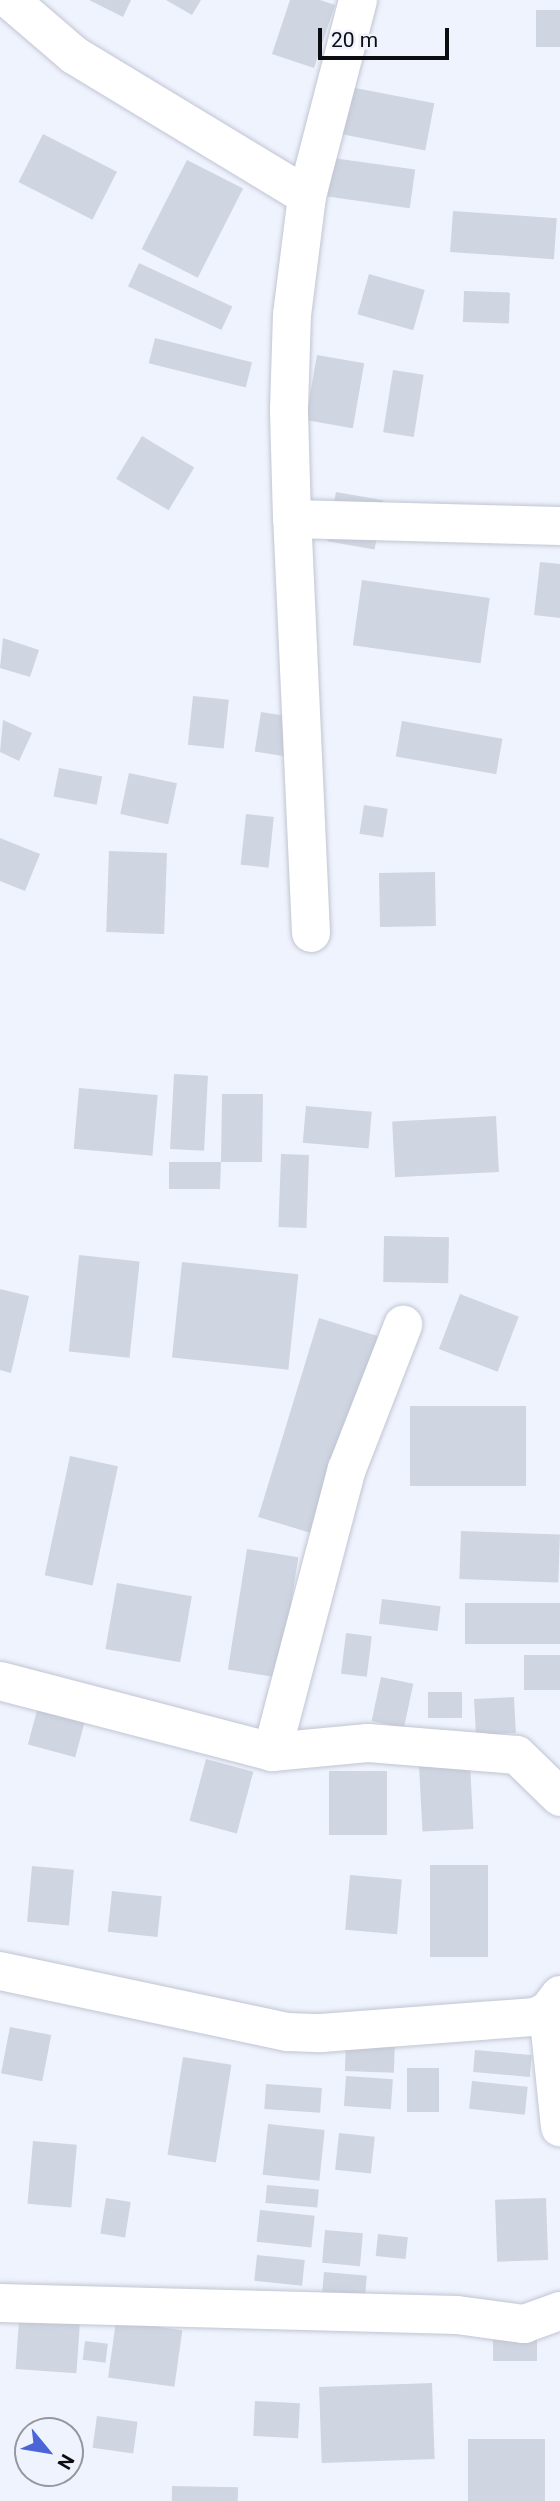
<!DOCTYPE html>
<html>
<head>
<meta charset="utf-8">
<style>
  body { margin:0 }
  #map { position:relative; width:560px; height:2501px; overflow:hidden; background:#eff3fe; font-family:Roboto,sans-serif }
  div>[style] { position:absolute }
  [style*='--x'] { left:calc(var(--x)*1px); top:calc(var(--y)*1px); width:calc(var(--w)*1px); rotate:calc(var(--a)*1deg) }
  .building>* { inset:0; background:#d0d5e2; transform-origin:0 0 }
  .roads { filter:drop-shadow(0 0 2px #c0c5d2) drop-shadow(0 0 2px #c0c5d2) }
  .minor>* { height:38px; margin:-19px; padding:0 19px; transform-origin:19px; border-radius:19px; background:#fff }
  span { translate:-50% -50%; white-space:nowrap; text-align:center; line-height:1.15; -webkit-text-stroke:5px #eff3fe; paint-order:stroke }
  .north { position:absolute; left:14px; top:2417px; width:70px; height:70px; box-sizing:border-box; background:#eff3fe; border:2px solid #94979f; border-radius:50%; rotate:120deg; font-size:19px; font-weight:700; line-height:28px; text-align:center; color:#0b0d11 }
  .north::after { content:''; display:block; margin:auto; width:24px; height:32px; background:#4b65d9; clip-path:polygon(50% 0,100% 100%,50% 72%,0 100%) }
  .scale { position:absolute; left:318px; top:28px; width:131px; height:32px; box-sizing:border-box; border:4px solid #0b0d11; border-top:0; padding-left:9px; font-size:21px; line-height:24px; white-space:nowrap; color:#0b0d11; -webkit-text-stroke:5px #eff3fe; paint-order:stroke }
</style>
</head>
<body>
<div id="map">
  <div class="building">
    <i style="clip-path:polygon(89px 0,131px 0,123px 17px)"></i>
    <i style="clip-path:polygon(166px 0,201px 0,192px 15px)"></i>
    <i style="clip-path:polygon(290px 0,320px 0,335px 5px,314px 68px,272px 54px)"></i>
    <i style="left:560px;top:10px;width:37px;height:24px;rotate:90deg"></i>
    <i style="left:345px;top:86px;width:91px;height:48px;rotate:11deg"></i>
    <i style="left:43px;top:134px;width:83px;height:54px;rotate:27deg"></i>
    <i style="left:333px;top:158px;width:83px;height:39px;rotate:8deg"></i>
    <i style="left:187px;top:160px;width:63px;height:100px;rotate:27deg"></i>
    <i style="left:453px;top:211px;width:104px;height:41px;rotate:4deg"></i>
    <i style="left:139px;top:263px;width:103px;height:26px;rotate:25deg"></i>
    <i style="left:369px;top:274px;width:58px;height:42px;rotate:16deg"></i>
    <i style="left:464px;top:291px;width:46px;height:31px;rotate:2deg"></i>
    <i style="left:155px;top:338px;width:100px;height:26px;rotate:14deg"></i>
    <i style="left:317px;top:355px;width:48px;height:66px;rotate:10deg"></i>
    <i style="left:393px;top:370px;width:31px;height:63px;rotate:9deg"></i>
    <i style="left:142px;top:436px;width:61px;height:50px;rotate:31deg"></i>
    <i style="left:336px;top:492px;width:48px;height:50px;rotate:10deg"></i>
    <i style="clip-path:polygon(540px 562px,560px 564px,560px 618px,534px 615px)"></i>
    <i style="left:362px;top:580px;width:129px;height:66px;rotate:8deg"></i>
    <i style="clip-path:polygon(3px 638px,39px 650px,30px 677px,0 668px)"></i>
    <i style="left:193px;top:696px;width:36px;height:49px;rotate:6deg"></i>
    <i style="left:261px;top:712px;width:30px;height:40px;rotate:9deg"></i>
    <i style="clip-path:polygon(3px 720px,32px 733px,19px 761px,0 752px)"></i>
    <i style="left:402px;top:721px;width:102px;height:36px;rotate:10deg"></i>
    <i style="left:59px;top:768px;width:44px;height:29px;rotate:11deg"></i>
    <i style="left:129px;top:773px;width:49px;height:42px;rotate:12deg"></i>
    <i style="left:364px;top:805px;width:24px;height:29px;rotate:9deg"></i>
    <i style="left:246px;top:814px;width:28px;height:51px;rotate:6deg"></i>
    <i style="clip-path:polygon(0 838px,40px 854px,25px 891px,0 881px)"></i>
    <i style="left:109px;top:851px;width:58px;height:81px;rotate:2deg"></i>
    <i style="left:435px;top:872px;width:54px;height:56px;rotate:89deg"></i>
    <i style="left:174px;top:1074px;width:34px;height:75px;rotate:3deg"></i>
    <i style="left:79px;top:1088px;width:79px;height:61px;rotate:5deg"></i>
    <i style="clip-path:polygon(222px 1094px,263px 1094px,262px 1162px,221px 1162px,220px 1189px,169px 1189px,169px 1162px,221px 1162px)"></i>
    <i style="left:306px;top:1106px;width:66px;height:37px;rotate:5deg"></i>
    <i style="left:496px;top:1116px;width:56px;height:104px;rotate:87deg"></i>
    <i style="left:281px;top:1154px;width:28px;height:73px;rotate:2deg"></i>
    <i style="left:384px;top:1236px;width:65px;height:46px;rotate:1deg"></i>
    <i style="left:79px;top:1255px;width:61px;height:97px;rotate:6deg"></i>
    <i style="left:182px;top:1262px;width:117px;height:96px;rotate:6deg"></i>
    <i style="clip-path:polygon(0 1289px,29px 1296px,11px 1373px,0 1370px)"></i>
    <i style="left:460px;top:1294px;width:63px;height:59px;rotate:21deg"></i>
    <i style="left:319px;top:1318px;width:62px;height:208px;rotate:17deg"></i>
    <i style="left:410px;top:1406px;width:116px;height:80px"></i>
    <i style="left:70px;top:1456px;width:49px;height:122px;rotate:12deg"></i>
    <i style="left:461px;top:1531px;width:99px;height:48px;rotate:2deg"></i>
    <i style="left:247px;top:1549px;width:52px;height:122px;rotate:9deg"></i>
    <i style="left:117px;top:1583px;width:76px;height:67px;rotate:10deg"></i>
    <i style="left:382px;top:1599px;width:59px;height:25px;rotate:7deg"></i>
    <i style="left:465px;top:1603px;width:95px;height:41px"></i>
    <i style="left:346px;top:1633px;width:26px;height:41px;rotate:7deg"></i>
    <i style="left:524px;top:1655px;width:36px;height:35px"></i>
    <i style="left:381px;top:1677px;width:33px;height:45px;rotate:12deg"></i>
    <i style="left:428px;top:1692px;width:34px;height:26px"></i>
    <i style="left:514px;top:1697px;width:36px;height:40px;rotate:87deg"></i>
    <i style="left:39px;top:1703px;width:49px;height:43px;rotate:15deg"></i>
    <i style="left:206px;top:1759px;width:49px;height:64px;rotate:15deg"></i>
    <i style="left:470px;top:1764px;width:65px;height:51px;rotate:87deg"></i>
    <i style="left:387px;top:1771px;width:64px;height:58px;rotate:90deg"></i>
    <i style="left:430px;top:1865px;width:58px;height:92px"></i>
    <i style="left:32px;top:1866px;width:42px;height:56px;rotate:5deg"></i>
    <i style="left:350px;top:1875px;width:52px;height:55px;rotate:5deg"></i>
    <i style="left:112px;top:1891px;width:50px;height:41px;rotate:6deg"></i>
    <i style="left:10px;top:2027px;width:42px;height:47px;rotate:11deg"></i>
    <i style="left:346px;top:2039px;width:49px;height:32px;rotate:2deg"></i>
    <i style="left:475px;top:2050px;width:57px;height:22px;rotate:5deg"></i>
    <i style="left:183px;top:2057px;width:49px;height:99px;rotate:9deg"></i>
    <i style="left:439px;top:2068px;width:44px;height:32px;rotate:90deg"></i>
    <i style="left:346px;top:2076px;width:47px;height:30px;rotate:4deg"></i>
    <i style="left:472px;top:2081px;width:56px;height:28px;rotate:6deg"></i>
    <i style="left:266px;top:2084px;width:56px;height:25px;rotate:4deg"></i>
    <i style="left:268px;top:2124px;width:57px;height:51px;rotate:6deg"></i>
    <i style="left:339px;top:2133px;width:36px;height:37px;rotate:6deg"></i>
    <i style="left:33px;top:2141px;width:44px;height:63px;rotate:5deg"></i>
    <i style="left:267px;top:2185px;width:52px;height:18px;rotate:5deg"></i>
    <i style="left:106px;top:2198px;width:25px;height:36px;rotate:9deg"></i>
    <i style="left:546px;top:2198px;width:62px;height:51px;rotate:88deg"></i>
    <i style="left:260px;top:2210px;width:55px;height:32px;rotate:6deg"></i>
    <i style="left:325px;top:2230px;width:38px;height:33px;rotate:5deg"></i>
    <i style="left:378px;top:2234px;width:30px;height:22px;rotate:6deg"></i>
    <i style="left:257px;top:2255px;width:48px;height:26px;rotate:6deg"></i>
    <i style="left:324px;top:2272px;width:43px;height:25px;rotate:5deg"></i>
    <i style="left:19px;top:2320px;width:61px;height:49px;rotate:4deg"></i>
    <i style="left:116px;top:2321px;width:67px;height:57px;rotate:8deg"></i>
    <i style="left:493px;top:2338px;width:44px;height:23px"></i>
    <i style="left:85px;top:2341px;width:23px;height:19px;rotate:7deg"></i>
    <i style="left:432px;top:2383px;width:76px;height:113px;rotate:88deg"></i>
    <i style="left:255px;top:2401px;width:45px;height:35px;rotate:3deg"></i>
    <i style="left:97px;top:2416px;width:41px;height:32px;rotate:8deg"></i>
    <i style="left:545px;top:2439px;width:62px;height:77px;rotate:90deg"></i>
    <i style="left:172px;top:2486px;width:66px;height:15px;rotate:1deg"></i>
  </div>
  <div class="roads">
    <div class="minor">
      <i style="--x:10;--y:0;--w:84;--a:40.7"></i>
      <i style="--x:74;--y:55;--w:272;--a:31.2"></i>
      <i style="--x:292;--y:519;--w:268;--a:1.5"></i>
      <i style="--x:311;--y:933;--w:414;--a:-92.6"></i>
      <i style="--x:292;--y:519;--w:110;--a:-91.6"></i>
      <i style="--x:289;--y:409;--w:94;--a:-88.2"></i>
      <i style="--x:292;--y:315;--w:120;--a:-82.8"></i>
      <i style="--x:307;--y:196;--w:203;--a:-75.4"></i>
      <i style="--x:0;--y:1681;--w:281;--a:14.6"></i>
      <i style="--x:272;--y:1752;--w:96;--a:-5.4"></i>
      <i style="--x:368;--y:1743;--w:149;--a:4.6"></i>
      <i style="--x:517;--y:1755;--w:60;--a:44.3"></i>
      <i style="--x:272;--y:1752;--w:293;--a:-75.2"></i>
      <i style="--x:347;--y:1469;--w:155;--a:-68.7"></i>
      <i style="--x:0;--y:1971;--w:294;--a:12"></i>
      <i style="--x:288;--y:2032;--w:33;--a:2"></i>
      <i style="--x:321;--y:2033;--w:215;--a:-4.3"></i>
      <i style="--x:535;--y:2017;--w:14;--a:-25"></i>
      <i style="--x:548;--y:2011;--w:20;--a:-53"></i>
      <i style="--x:548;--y:2011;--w:117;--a:84.1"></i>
      <i style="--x:0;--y:2303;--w:457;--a:1.5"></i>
      <i style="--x:457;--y:2315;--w:68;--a:7.7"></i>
      <i style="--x:524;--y:2324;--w:38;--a:-20"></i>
    </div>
  </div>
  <div class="north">N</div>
  <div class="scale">20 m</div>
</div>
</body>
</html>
